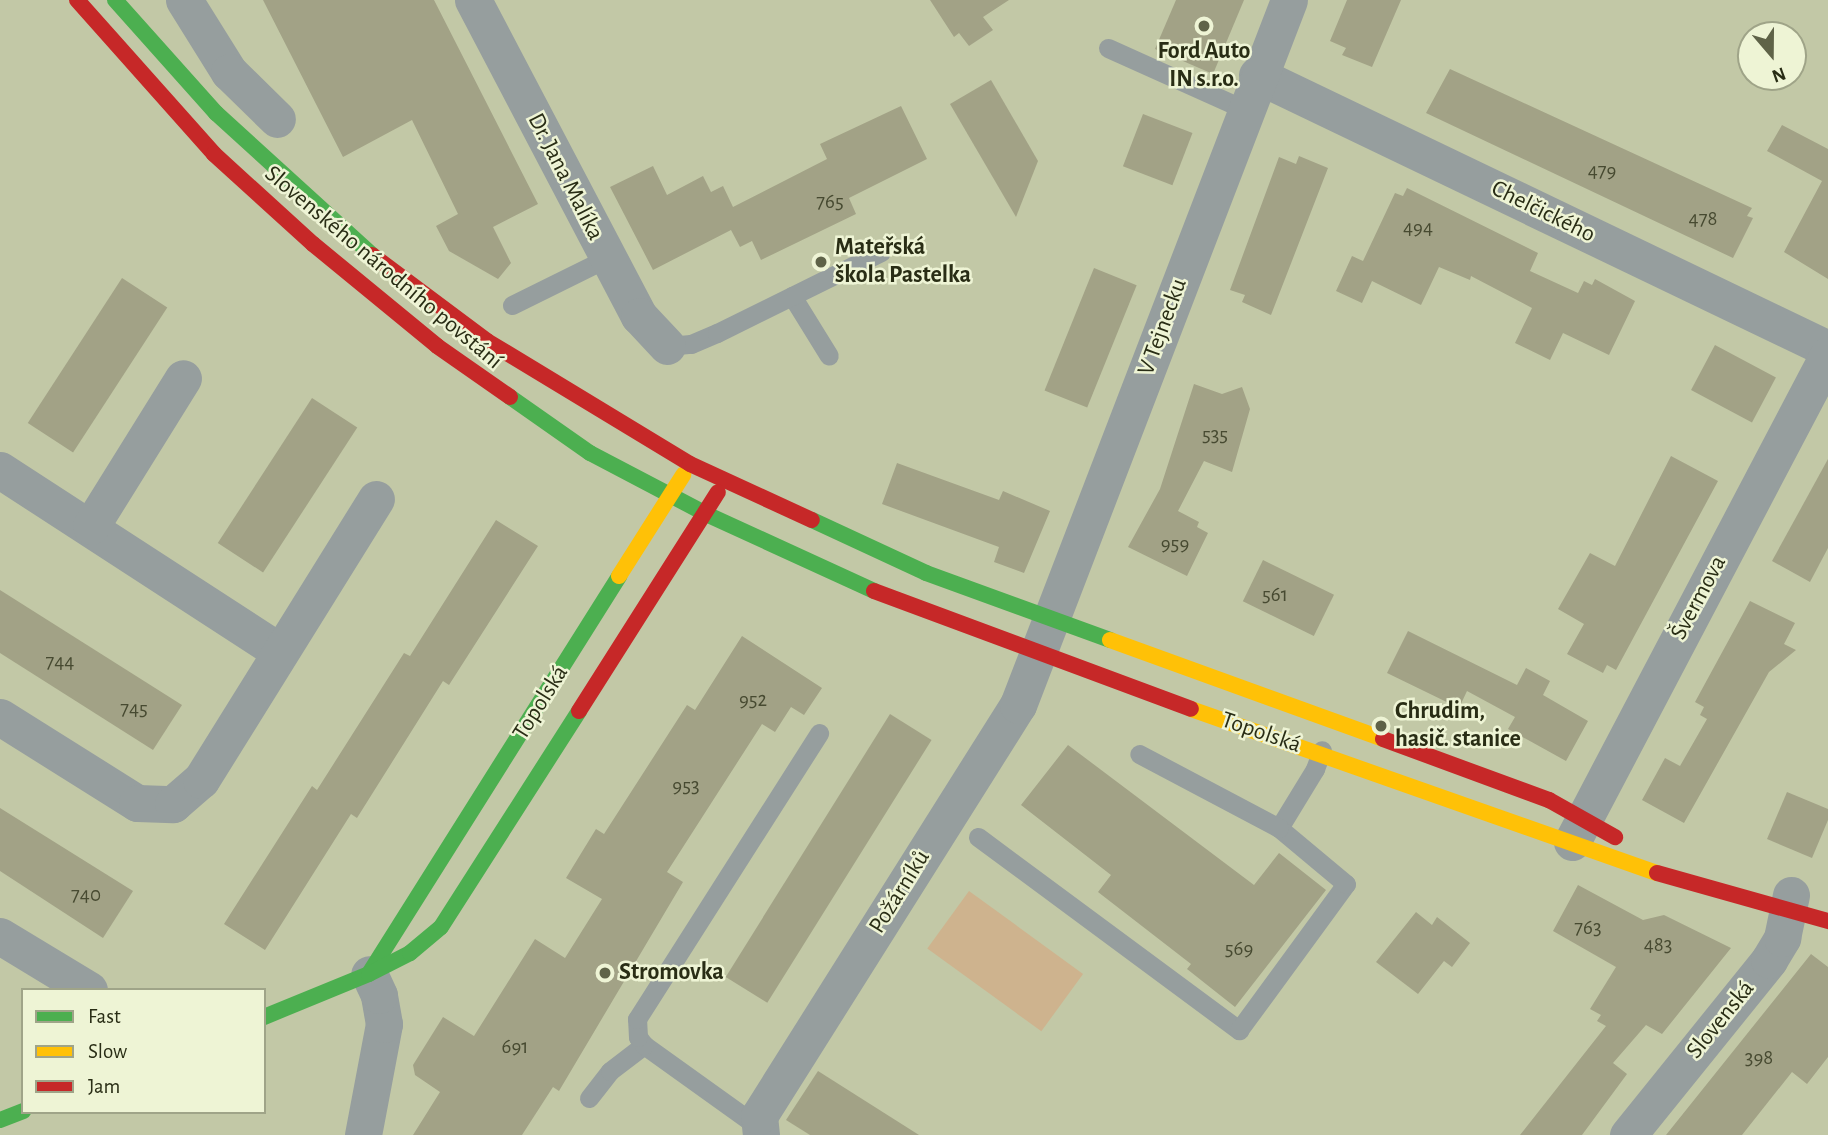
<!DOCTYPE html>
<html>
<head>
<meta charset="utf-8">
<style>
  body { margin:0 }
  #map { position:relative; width:1828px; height:1135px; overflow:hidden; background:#c2c8a6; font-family:"Alegreya Sans",sans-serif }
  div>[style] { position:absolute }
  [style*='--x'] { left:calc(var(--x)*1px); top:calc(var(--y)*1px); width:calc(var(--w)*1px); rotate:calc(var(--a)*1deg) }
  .green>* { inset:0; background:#ceb38e; transform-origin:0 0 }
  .building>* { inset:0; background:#a2a286; transform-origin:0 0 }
  .lane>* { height:19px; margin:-9.5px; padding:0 9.5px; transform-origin:9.5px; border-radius:9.5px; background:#969e9e }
  .street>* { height:37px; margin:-18.5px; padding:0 18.5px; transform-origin:18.5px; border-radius:18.5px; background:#969e9e }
  .fast>* { height:16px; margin:-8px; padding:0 8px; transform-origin:8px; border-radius:8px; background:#4caf50 }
  .slow>* { height:16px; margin:-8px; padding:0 8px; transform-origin:8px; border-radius:8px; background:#ffc107 }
  .jam>* { height:16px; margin:-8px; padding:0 8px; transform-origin:8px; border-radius:8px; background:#c62828 }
  .dots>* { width:19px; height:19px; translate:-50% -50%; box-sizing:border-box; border:4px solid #eef4d5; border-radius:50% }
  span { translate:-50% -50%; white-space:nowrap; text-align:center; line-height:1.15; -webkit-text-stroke:5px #eef4d5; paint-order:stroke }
  .number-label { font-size:21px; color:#474a31 }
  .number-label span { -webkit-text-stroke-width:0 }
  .poi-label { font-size:24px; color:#292d15; font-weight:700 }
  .left { translate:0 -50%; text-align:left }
  .street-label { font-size:24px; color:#292d15 }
  .legend { position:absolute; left:21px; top:988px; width:245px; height:126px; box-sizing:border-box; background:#eef4d5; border:2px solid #9fa488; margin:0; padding:9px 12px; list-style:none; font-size:21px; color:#292d15 }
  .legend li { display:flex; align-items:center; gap:14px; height:35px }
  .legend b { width:35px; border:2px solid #9fa488 }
  .north { position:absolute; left:1737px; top:21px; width:70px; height:70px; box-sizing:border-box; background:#eef4d5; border:2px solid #9fa488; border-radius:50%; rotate:160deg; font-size:19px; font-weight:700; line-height:28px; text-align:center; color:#292d15 }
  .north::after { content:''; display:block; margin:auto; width:24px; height:32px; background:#5f6348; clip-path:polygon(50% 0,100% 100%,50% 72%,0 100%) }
</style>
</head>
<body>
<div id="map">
  <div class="green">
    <i style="left:969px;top:891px;width:141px;height:71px;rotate:36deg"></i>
  </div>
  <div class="building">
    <i style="clip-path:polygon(263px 0,434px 0,538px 204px,493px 227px,511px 263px,498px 279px,449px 251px,436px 226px,458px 214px,412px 120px,343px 157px)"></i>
    <i style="clip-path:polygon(930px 0,1009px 0,983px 17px,993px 30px,969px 46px,959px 33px,954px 37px)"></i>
    <i style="clip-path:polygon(1176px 0,1244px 0,1213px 74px,1155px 49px)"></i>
    <i style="clip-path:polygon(1347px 0,1401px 0,1372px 67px,1342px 55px,1346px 48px,1330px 41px)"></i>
    <i style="clip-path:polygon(1450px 69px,1752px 208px,1747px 216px,1753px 218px,1733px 258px,1426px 113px)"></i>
    <i style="clip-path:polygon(991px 80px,1038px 161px,1016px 217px,950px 104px)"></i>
    <i style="clip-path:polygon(901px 106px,927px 159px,849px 198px,856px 214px,761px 260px,752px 241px,740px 247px,731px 230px,653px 270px,610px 187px,653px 166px,667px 195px,703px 176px,711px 192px,723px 186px,733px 207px,827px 159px,820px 144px)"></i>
    <i style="left:1143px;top:114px;width:53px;height:56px;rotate:21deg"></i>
    <i style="clip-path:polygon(1782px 125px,1828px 149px,1828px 279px,1784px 252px,1822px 181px,1767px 151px)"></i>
    <i style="clip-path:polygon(1299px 156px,1328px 168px,1271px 315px,1242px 302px,1245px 295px,1230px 290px,1279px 157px,1296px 164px)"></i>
    <i style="clip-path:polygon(1407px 188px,1538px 253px,1530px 271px,1578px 293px,1584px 281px,1592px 285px,1595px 279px,1635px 301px,1609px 355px,1563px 333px,1550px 360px,1515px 343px,1532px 308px,1471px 276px,1470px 280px,1439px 267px,1421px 305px,1372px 281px,1362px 303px,1336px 291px,1352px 256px,1363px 261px,1395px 193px,1403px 196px)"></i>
    <i style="left:1094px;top:268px;width:46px;height:132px;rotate:22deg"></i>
    <i style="left:122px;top:278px;width:54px;height:173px;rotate:33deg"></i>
    <i style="left:1715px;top:345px;width:69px;height:51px;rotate:28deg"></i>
    <i style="clip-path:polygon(1194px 384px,1222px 394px,1242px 387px,1250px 409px,1232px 472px,1204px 461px,1178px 511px,1199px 522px,1197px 527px,1208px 533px,1187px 576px,1128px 547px,1160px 489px)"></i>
    <i style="left:312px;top:398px;width:54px;height:173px;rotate:33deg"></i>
    <i style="clip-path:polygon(1671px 456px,1718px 481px,1616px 670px,1607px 665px,1603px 673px,1567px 654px,1584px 624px,1558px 609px,1590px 553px,1615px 566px)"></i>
    <i style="clip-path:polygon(1828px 459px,1828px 548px,1810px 582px,1772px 561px)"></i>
    <i style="clip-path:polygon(897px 463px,999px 500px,1003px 491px,1050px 511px,1024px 573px,994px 562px,999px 547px,882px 504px)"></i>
    <i style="clip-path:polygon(496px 520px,538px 546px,449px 685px,443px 681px,357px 818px,351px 814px,265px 950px,224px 924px,312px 786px,317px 790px,404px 653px,410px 656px)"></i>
    <i style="left:1263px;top:560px;width:79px;height:46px;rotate:26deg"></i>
    <i style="clip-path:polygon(0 590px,182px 705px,153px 750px,0 653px)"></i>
    <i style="clip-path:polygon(1750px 601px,1795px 623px,1784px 644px,1796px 650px,1769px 672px,1684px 823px,1642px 800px,1665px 758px,1680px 766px,1707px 719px,1700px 715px,1704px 707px,1695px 702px)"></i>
    <i style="clip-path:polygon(1408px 631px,1517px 685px,1526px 668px,1550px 681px,1543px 695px,1588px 721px,1566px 761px,1508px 729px,1515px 717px,1467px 691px,1459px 708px,1387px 673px)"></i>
    <i style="clip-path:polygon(742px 636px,822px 688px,804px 715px,791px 707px,775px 732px,762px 724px,667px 872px,683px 882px,559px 1091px,553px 1087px,522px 1135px,413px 1135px,440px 1092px,415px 1075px,413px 1065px,443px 1017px,474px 1036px,535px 939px,565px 958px,602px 899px,566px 878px,596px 829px,604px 834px,687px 705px,695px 710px)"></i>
    <i style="left:890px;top:714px;width:49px;height:310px;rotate:32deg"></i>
    <i style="clip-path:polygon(1068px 745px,1254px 885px,1279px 853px,1326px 890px,1235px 1007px,1187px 969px,1191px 964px,1098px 892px,1111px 875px,1021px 805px)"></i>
    <i style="clip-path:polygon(1787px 792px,1828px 809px,1828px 820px,1812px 858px,1767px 839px)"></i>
    <i style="clip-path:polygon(0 808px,133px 891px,103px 938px,0 871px)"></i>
    <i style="clip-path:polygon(1578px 885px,1643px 920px,1664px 915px,1731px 948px,1662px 1034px,1646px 1025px,1613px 1063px,1627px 1074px,1582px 1135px,1520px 1135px,1606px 1026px,1597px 1021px,1601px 1015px,1590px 1009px,1616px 967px,1553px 931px)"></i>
    <i style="clip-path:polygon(1416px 912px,1432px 925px,1437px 917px,1470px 943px,1452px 967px,1444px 961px,1418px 994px,1376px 962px)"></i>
    <i style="clip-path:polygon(1811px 954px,1828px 967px,1828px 1057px,1807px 1084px,1792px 1072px,1742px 1135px,1666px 1135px)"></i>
    <i style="clip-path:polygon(818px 1071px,919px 1135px,810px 1135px,786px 1120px)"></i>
  </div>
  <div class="lane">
    <i style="--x:1108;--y:48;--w:149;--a:24.2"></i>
    <i style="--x:792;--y:296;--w:70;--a:58.3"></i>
    <i style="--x:512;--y:305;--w:106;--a:-26.3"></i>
    <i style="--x:667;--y:346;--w:24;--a:-5"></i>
    <i style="--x:691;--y:344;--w:28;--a:-23"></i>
    <i style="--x:717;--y:333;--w:183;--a:-26.3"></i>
    <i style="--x:1279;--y:828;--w:69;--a:-58.6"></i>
    <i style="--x:1315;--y:769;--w:20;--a:-70"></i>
    <i style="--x:978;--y:837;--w:325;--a:36.5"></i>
    <i style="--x:1239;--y:1030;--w:181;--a:-53.8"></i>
    <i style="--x:1346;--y:884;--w:87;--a:-140.1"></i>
    <i style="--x:1279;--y:828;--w:158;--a:-152.1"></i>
    <i style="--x:589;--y:1098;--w:34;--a:-52"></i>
    <i style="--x:610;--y:1071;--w:43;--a:-37.4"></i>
    <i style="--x:757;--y:1126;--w:139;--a:-144.4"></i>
    <i style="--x:644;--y:1045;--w:10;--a:-127"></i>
    <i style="--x:638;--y:1037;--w:18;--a:-93"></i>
    <i style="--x:637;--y:1019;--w:339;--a:-57.5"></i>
  </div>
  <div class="street">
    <i style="--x:184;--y:0;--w:85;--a:58"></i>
    <i style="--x:229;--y:72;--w:67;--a:44.4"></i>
    <i style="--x:473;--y:0;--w:357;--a:62.3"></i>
    <i style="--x:639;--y:316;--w:41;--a:47"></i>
    <i style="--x:1257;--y:75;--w:633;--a:25.63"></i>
    <i style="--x:0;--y:470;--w:333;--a:33"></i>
    <i style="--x:91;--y:526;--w:174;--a:-58.1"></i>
    <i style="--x:0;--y:717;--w:162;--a:32.1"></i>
    <i style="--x:137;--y:803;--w:36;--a:2"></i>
    <i style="--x:173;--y:804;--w:37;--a:-41"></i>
    <i style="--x:201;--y:780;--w:331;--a:-58.1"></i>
    <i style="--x:1572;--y:842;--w:550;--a:-62.27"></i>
    <i style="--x:0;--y:936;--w:104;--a:31.2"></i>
    <i style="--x:363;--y:1135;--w:113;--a:-79.3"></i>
    <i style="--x:384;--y:1024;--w:29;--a:-100"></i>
    <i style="--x:379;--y:995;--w:23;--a:-115"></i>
    <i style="--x:761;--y:1135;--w:19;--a:-96"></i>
    <i style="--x:759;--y:1116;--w:486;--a:-57.8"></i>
    <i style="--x:1018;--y:705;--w:755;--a:-68.97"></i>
    <i style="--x:1628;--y:1135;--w:225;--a:-51.1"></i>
    <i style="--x:1769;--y:960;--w:26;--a:-59"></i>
    <i style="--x:1782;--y:938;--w:44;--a:-78.2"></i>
  </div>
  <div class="fast">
    <i style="--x:115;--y:0;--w:152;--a:48.2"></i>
    <i style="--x:216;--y:113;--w:211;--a:42.3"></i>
    <i style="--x:510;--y:397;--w:98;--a:35"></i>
    <i style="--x:590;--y:453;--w:131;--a:27.7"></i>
    <i style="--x:706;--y:514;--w:185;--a:24.6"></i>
    <i style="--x:812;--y:520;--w:126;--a:24.9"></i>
    <i style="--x:926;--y:573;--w:196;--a:20"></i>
    <i style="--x:370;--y:972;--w:468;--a:-57.8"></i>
    <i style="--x:264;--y:1017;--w:113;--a:-22.3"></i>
    <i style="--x:369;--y:974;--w:46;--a:-27.1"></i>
    <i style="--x:410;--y:953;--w:40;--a:-40"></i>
    <i style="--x:441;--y:927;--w:256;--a:-57.4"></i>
    <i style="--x:0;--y:1120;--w:25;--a:-21"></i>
  </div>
  <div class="slow">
    <i style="--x:619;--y:576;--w:120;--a:-57.6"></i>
    <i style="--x:1110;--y:640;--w:290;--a:19.9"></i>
    <i style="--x:1191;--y:709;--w:494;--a:19.4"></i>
  </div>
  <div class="jam">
    <i style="--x:77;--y:0;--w:206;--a:48.3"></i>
    <i style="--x:214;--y:154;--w:134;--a:42.3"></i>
    <i style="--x:313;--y:244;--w:161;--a:39.4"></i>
    <i style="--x:437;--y:346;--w:89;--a:34.9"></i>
    <i style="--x:372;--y:255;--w:144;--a:36.8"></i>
    <i style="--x:487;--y:341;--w:237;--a:31.2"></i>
    <i style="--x:690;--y:464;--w:134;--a:24.7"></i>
    <i style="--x:874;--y:591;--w:338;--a:20.4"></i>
    <i style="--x:579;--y:711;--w:259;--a:-57.6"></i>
    <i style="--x:1383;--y:739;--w:177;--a:20.2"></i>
    <i style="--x:1549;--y:800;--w:76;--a:29.3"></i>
    <i style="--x:1657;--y:873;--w:178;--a:15.7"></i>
  </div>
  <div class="dots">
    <i style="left:1204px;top:26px;background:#5f6348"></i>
    <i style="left:821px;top:262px;background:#5f6348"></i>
    <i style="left:1381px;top:726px;background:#5f6348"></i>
    <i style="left:605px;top:973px;background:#5f6348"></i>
  </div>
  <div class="number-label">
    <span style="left:1602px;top:171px">479</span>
    <span style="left:830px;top:202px">765</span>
    <span style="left:1703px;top:219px">478</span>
    <span style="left:1418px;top:228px">494</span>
    <span style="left:1215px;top:435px">535</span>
    <span style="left:1175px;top:544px">959</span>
    <span style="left:1275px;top:595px">561</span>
    <span style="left:60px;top:662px">744</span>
    <span style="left:753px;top:700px">952</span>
    <span style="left:134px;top:709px">745</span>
    <span style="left:686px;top:786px">953</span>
    <span style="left:86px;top:895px">740</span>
    <span style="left:1588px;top:928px">763</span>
    <span style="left:1658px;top:945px">483</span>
    <span style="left:1239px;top:949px">569</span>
    <span style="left:515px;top:1047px">691</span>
    <span style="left:1759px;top:1058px">398</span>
  </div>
  <div class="poi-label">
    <span style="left:1204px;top:66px">Ford Auto<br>IN s.r.o.</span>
    <span class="left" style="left:835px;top:262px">Mateřská<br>škola Pastelka</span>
    <span class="left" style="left:1395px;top:726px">Chrudim,<br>hasič. stanice</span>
    <span class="left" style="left:619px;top:973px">Stromovka</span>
  </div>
  <div class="street-label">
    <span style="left:565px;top:177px;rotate:63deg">Dr. Jana Malíka</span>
    <span style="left:1543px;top:212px;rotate:26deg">Chelčického</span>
    <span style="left:383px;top:268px;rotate:40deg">Slovenského národního povstání</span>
    <span style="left:1163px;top:327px;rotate:-70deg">V Tejnecku</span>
    <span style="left:1699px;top:598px;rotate:-62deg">Švermova</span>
    <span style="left:541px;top:703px;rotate:-58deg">Topolská</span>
    <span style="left:1261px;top:733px;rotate:19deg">Topolská</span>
    <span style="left:900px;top:892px;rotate:-58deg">Požárníků</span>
    <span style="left:1721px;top:1020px;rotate:-51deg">Slovenská</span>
  </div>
  <ul class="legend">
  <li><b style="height:9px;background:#4caf50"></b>Fast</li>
  <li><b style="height:9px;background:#ffc107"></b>Slow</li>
  <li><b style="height:9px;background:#c62828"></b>Jam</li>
  </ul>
  <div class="north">N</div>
</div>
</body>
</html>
